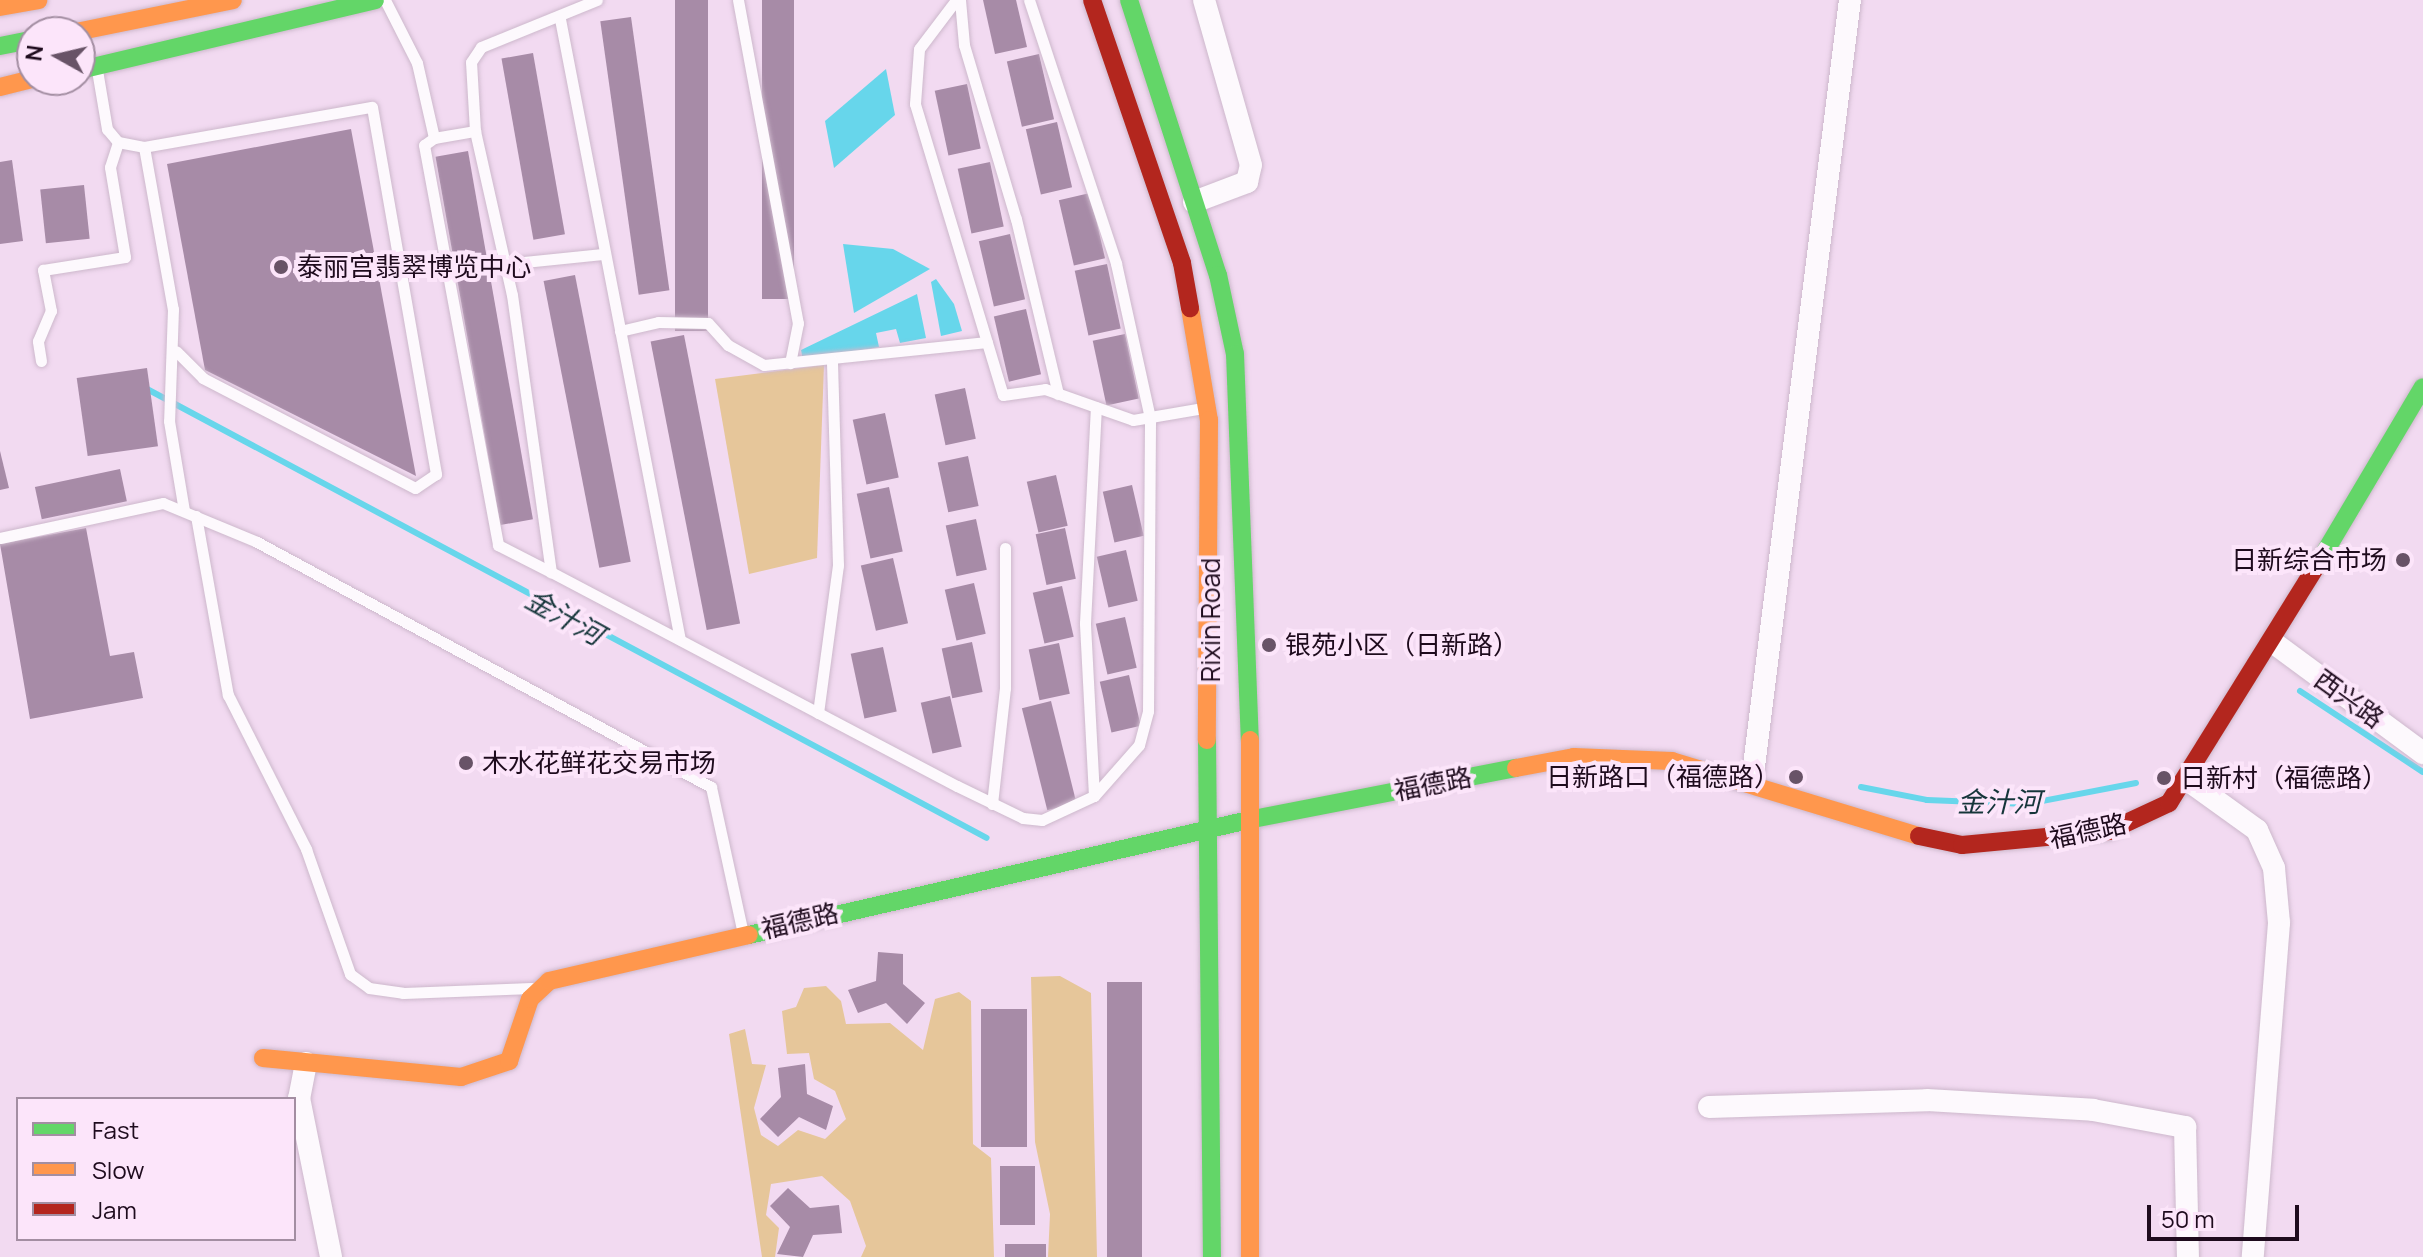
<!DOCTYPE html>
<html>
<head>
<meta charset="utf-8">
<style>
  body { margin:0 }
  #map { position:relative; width:2423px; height:1257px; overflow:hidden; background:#f2daf1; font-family:Manrope,"Noto Sans SC",sans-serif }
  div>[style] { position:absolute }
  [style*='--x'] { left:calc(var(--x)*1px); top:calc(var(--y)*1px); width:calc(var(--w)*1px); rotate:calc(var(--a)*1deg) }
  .green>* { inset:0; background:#e6c69a }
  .water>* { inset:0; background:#67d6eb }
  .stream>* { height:6px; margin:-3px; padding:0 3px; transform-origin:3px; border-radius:3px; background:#67d6eb }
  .building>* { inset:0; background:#a78ba7; transform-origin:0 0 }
  .roads { filter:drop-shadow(0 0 2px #cdb8cc) drop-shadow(0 0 2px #cdb8cc) }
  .lane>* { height:11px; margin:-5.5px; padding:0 5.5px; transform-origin:5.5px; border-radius:5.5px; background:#fdf9fd }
  .street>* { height:22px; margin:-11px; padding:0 11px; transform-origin:11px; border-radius:11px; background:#fdf9fd }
  .fast>* { height:18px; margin:-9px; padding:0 9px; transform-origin:9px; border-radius:9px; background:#63d668 }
  .slow>* { height:18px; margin:-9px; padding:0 9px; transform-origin:9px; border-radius:9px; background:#ff974d }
  .jam>* { height:18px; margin:-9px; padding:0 9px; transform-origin:9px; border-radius:9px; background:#b3261e }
  .dots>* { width:22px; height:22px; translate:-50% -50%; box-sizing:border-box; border:4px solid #fce5fa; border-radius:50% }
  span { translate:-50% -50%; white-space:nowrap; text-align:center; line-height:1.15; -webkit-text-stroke:8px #fce5fa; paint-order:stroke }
  .poi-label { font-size:26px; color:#1e0b1d }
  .left { translate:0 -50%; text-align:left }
  .right { translate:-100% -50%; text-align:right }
  .street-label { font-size:26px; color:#1e0b1d }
  .water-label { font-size:28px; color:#15353a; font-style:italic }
  .legend { position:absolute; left:16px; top:1097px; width:280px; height:144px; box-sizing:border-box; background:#fce5fa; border:2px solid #a38ea2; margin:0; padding:10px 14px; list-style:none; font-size:24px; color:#1e0b1d }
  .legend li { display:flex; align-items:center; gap:16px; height:40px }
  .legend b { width:40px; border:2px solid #a38ea2 }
  .north { position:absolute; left:16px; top:16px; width:80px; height:80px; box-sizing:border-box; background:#fce5fa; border:2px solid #a38ea2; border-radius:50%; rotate:278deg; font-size:22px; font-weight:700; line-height:32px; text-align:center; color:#1e0b1d }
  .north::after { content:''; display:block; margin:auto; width:28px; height:36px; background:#685367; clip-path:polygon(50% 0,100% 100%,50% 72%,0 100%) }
  .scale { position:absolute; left:2147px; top:1205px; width:152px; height:36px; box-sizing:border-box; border:4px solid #1e0b1d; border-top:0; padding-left:10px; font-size:24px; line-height:28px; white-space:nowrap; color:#1e0b1d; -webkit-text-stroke:6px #fce5fa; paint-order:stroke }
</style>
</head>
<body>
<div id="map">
  <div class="green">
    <i style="clip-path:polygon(824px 365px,817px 558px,749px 574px,715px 379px)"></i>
    <i style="clip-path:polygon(1060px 976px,1091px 993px,1097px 1257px,1048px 1257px,1050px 1214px,1035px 1142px,1031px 977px)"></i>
    <i style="clip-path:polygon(826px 986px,841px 1001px,846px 1024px,890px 1023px,923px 1050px,935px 999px,959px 992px,971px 1001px,973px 1144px,991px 1158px,994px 1257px,861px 1257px,866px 1246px,850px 1201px,822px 1176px,771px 1184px,766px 1215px,779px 1228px,775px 1257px,762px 1257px,729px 1034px,745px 1029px,752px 1064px,766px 1065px,754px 1108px,761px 1135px,778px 1146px,798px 1130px,825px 1139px,846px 1119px,835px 1091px,814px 1079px,809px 1053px,787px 1054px,782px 1011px,796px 1007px,804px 988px)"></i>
  </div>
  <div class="water">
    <i style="clip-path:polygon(886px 69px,895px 115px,834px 168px,825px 121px)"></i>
    <i style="clip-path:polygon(843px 244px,893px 249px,930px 269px,854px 313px)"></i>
    <i style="clip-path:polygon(936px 279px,954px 304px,962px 331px,941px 336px,931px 282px)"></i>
    <i style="clip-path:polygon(917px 294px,926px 338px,900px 343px,896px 329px,876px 333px,879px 347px,803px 361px,801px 350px)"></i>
  </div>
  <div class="stream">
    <i style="--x:147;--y:389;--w:952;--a:28.13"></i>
    <i style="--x:2300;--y:691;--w:147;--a:33.4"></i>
    <i style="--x:1861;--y:787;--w:67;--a:11.1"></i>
    <i style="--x:1927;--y:800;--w:100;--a:2.3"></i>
    <i style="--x:2027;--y:804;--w:111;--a:-10.9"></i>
  </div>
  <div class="building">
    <i style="left:675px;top:0;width:33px;height:331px"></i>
    <i style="left:762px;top:0;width:32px;height:299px"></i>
    <i style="clip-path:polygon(983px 0,1016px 0,1027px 47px,995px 54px)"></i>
    <i style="left:631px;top:17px;width:276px;height:31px;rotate:82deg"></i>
    <i style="left:533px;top:53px;width:184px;height:32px;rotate:80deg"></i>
    <i style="left:1039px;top:54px;width:67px;height:33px;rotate:77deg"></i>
    <i style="left:967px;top:84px;width:66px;height:33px;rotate:78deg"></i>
    <i style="left:1057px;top:122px;width:67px;height:32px;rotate:77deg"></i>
    <i style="clip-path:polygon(351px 129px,416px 476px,205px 370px,167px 164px)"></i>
    <i style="left:468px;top:151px;width:374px;height:33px;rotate:80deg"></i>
    <i style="clip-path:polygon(12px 160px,23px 241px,0 244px,0 162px)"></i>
    <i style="left:990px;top:162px;width:66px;height:33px;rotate:78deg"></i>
    <i style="left:84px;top:185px;width:54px;height:44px;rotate:84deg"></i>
    <i style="left:1090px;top:193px;width:67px;height:32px;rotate:77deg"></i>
    <i style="left:1010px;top:234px;width:67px;height:32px;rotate:77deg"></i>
    <i style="left:1107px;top:264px;width:66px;height:33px;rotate:78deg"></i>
    <i style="left:575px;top:275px;width:292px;height:32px;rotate:79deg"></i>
    <i style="left:1026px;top:309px;width:67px;height:33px;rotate:77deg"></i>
    <i style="left:1125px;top:334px;width:66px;height:33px;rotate:78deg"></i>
    <i style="left:684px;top:335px;width:294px;height:34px;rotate:79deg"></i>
    <i style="left:147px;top:368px;width:79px;height:71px;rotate:82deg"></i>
    <i style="left:965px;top:388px;width:52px;height:31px;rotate:78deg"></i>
    <i style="left:885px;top:413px;width:66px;height:33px;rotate:78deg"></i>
    <i style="clip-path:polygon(0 451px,9px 488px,0 490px)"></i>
    <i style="left:968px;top:456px;width:51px;height:31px;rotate:78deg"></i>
    <i style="left:120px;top:469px;width:33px;height:87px;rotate:78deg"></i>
    <i style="left:1056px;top:475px;width:52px;height:30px;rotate:77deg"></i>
    <i style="left:1132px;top:485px;width:52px;height:30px;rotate:77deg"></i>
    <i style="left:889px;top:487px;width:66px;height:33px;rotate:78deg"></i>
    <i style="left:976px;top:519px;width:52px;height:31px;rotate:78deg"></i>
    <i style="clip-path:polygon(86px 528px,110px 656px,134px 652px,143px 698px,30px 719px,0 544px)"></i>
    <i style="left:1065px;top:528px;width:52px;height:30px;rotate:78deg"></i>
    <i style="left:1126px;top:550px;width:52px;height:30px;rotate:77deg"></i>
    <i style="left:893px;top:558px;width:67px;height:33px;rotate:77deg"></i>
    <i style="left:974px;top:583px;width:52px;height:30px;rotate:77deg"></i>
    <i style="left:1062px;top:586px;width:52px;height:30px;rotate:77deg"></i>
    <i style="left:1125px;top:617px;width:52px;height:30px;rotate:77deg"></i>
    <i style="left:972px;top:642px;width:51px;height:31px;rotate:78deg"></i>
    <i style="left:1059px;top:643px;width:52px;height:31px;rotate:78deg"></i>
    <i style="left:883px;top:647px;width:66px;height:33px;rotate:78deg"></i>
    <i style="left:1129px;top:675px;width:52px;height:30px;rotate:77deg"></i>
    <i style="left:950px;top:696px;width:52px;height:30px;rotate:77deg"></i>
    <i style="left:1051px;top:701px;width:105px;height:30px;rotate:76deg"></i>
    <i style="clip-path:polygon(878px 952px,903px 954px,903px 984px,925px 1003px,907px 1024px,886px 1003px,858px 1013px,848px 990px,876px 981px)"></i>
    <i style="left:1107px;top:982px;width:35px;height:275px"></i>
    <i style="left:1027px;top:1009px;width:138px;height:46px;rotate:90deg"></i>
    <i style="clip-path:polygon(805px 1064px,807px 1094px,833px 1106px,826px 1130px,799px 1117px,778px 1137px,760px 1119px,781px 1097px,778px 1068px)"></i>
    <i style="left:1035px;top:1166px;width:59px;height:35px;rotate:90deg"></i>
    <i style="clip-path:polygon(788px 1188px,810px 1208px,839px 1205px,842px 1233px,813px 1235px,803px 1257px,777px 1254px,790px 1227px,770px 1206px)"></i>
    <i style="left:1005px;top:1244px;width:41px;height:13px"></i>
  </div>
  <div class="roads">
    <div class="lane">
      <i style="--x:385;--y:0;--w:71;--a:63.1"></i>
      <i style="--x:417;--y:63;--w:77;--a:77.2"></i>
      <i style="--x:434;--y:138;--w:42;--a:-9.7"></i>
      <i style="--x:475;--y:131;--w:168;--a:77.3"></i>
      <i style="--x:512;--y:295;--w:280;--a:82"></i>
      <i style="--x:551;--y:572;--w:459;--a:27.8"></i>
      <i style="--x:957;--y:786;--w:73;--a:25.9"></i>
      <i style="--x:1023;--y:818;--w:19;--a:6"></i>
      <i style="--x:1042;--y:820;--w:57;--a:-24.8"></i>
      <i style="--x:1094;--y:796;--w:68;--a:-48.6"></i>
      <i style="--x:1139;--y:745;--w:35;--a:-75"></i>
      <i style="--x:1148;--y:711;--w:293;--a:-89.6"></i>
      <i style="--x:1150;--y:418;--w:159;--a:-102.4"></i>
      <i style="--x:1116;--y:263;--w:277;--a:-108.3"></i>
      <i style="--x:738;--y:0;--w:329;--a:79.5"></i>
      <i style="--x:798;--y:323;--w:41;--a:101.3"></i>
      <i style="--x:956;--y:0;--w:61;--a:127.1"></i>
      <i style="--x:919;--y:49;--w:55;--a:94.2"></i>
      <i style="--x:915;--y:104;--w:304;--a:73.2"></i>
      <i style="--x:1003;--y:395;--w:42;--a:-8.1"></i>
      <i style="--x:1045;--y:389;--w:93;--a:19.4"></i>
      <i style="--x:1133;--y:420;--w:71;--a:-9.7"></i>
      <i style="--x:960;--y:0;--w:45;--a:84.9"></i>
      <i style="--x:964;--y:45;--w:182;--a:73.4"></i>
      <i style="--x:1016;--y:219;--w:180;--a:76.5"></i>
      <i style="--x:560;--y:19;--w:632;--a:79.06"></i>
      <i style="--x:97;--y:70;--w:60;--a:80.4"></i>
      <i style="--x:107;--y:129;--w:17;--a:50"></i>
      <i style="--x:118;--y:142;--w:26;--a:11"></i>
      <i style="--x:144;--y:147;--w:165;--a:79.9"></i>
      <i style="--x:173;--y:309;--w:112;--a:92"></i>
      <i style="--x:169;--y:421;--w:91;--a:80.5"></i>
      <i style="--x:475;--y:131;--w:69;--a:-93.3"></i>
      <i style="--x:471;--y:62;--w:18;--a:-56"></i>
      <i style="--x:481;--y:47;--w:125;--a:-22.1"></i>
      <i style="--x:434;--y:138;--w:12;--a:145"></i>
      <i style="--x:424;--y:145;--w:407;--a:79.5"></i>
      <i style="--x:498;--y:545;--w:59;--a:27"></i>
      <i style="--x:144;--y:147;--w:231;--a:-10"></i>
      <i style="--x:372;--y:107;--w:373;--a:80.1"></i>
      <i style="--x:436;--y:474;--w:25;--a:146"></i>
      <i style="--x:415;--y:488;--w:239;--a:-152.6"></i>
      <i style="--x:203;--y:378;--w:38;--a:-135"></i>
      <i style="--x:505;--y:264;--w:100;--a:-5.8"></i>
      <i style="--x:620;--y:331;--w:39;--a:-13"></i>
      <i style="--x:658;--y:322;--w:50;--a:1.1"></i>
      <i style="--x:708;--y:323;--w:30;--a:48"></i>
      <i style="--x:728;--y:345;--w:41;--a:29.1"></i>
      <i style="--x:764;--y:365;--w:224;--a:-5.9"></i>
      <i style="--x:41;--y:361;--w:20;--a:-99"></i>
      <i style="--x:38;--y:341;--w:33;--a:-67"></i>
      <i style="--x:51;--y:311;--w:42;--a:-101"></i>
      <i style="--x:43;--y:270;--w:83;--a:-9"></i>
      <i style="--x:125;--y:257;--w:91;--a:-99.5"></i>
      <i style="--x:110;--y:167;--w:26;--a:-72"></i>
      <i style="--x:196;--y:516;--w:182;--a:79.9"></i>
      <i style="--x:228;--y:695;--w:173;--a:63.1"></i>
      <i style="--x:306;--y:849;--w:133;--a:70.6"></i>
      <i style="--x:350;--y:974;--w:24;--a:36"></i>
      <i style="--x:369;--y:988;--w:34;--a:8"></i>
      <i style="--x:403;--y:993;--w:129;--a:-2.2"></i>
      <i style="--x:0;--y:538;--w:167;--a:-12.1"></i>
      <i style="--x:163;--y:503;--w:102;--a:22.5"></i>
      <i style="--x:257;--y:542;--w:516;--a:28.35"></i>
      <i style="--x:711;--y:787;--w:150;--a:77.7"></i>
      <i style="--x:818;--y:713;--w:149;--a:-82.3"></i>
      <i style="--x:838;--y:565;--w:204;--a:-91.7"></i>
      <i style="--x:1094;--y:796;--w:173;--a:-93"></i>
      <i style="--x:1085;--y:623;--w:216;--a:-87.1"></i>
      <i style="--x:992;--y:804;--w:117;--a:-83.6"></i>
      <i style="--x:1005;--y:688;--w:140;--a:-90"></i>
    </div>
    <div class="street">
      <i style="--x:1194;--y:202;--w:57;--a:-20.7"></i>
      <i style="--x:1247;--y:182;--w:17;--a:-77"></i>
      <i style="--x:1251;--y:165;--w:172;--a:-105.9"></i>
      <i style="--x:2275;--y:644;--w:184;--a:36.4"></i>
      <i style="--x:2189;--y:781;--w:84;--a:35.8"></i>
      <i style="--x:2257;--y:830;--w:42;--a:65.9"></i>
      <i style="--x:2274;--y:868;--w:55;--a:84.8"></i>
      <i style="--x:2279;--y:923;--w:335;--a:94.5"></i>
      <i style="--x:1752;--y:782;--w:788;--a:-82.86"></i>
      <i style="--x:306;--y:1063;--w:36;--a:101"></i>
      <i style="--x:299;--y:1098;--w:162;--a:78.6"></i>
      <i style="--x:1709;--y:1107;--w:218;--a:-1.8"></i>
      <i style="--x:1927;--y:1100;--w:166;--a:3.4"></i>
      <i style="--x:2093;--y:1110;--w:94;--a:10.5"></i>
      <i style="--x:2185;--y:1127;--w:130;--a:88.7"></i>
    </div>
    <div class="fast">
      <i style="--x:1129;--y:0;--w:289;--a:72.1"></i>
      <i style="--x:1218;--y:275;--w:81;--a:77.9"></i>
      <i style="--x:1235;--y:354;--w:386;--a:87.8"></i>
      <i style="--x:0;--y:46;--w:33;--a:-11"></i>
      <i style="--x:80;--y:70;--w:303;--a:-13.3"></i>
      <i style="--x:2316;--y:567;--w:209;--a:-59.3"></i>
      <i style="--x:1207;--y:740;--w:517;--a:89.45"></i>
      <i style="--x:749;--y:935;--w:517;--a:-12.96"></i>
      <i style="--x:1253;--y:819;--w:268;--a:-11"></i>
    </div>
    <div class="slow">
      <i style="--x:0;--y:7;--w:39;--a:-10"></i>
      <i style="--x:76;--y:32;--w:160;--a:-11.5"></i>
      <i style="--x:0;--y:87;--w:33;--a:-14"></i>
      <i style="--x:1190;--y:308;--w:114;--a:80.4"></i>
      <i style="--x:1209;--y:420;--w:320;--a:90.4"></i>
      <i style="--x:1250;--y:740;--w:517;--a:90"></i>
      <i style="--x:1516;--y:768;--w:59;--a:-10.7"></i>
      <i style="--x:1574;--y:757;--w:98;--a:2.3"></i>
      <i style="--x:1672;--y:761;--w:258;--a:16.9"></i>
      <i style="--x:263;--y:1058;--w:199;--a:5.5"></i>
      <i style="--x:461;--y:1077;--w:51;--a:-18.4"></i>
      <i style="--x:509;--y:1061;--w:65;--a:-71.3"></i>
      <i style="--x:530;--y:999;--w:26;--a:-43"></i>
      <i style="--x:549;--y:981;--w:205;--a:-13"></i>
    </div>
    <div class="jam">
      <i style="--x:1092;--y:0;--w:278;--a:71.1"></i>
      <i style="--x:1182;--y:263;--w:46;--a:79.9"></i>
      <i style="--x:1919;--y:836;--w:44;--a:11.8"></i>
      <i style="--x:1962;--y:845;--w:148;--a:-5.4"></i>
      <i style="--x:2109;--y:831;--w:66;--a:-25"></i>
      <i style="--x:2169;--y:803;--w:278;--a:-58.1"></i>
    </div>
  </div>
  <div class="dots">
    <i style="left:281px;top:267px;background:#685367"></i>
    <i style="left:2403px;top:560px;background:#685367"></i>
    <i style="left:1269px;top:645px;background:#685367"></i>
    <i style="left:466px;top:763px;background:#685367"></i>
    <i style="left:1796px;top:777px;background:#685367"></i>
    <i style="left:2164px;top:778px;background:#685367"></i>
  </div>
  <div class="poi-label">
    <span class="left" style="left:297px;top:267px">泰丽宫翡翠博览中心</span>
    <span class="right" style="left:2387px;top:560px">日新综合市场</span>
    <span class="left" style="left:1285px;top:645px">银苑小区（日新路）</span>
    <span class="left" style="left:482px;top:763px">木水花鲜花交易市场</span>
    <span class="right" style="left:1780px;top:777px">日新路口（福德路）</span>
    <span class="left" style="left:2180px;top:778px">日新村（福德路）</span>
  </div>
  <div class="street-label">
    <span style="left:1211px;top:620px;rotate:-90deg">Rixin Road</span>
    <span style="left:2349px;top:699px;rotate:36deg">西兴路</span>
    <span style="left:1433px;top:784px;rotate:-11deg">福德路</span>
    <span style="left:2088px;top:831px;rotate:-12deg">福德路</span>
    <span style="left:800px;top:921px;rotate:-13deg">福德路</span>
  </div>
  <div class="water-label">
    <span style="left:565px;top:616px;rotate:29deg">金汁河</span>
    <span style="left:1999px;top:801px">金汁河</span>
  </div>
  <ul class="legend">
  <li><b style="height:10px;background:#63d668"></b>Fast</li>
  <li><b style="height:10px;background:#ff974d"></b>Slow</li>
  <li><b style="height:10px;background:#b3261e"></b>Jam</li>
  </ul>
  <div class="north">N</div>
  <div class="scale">50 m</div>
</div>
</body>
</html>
